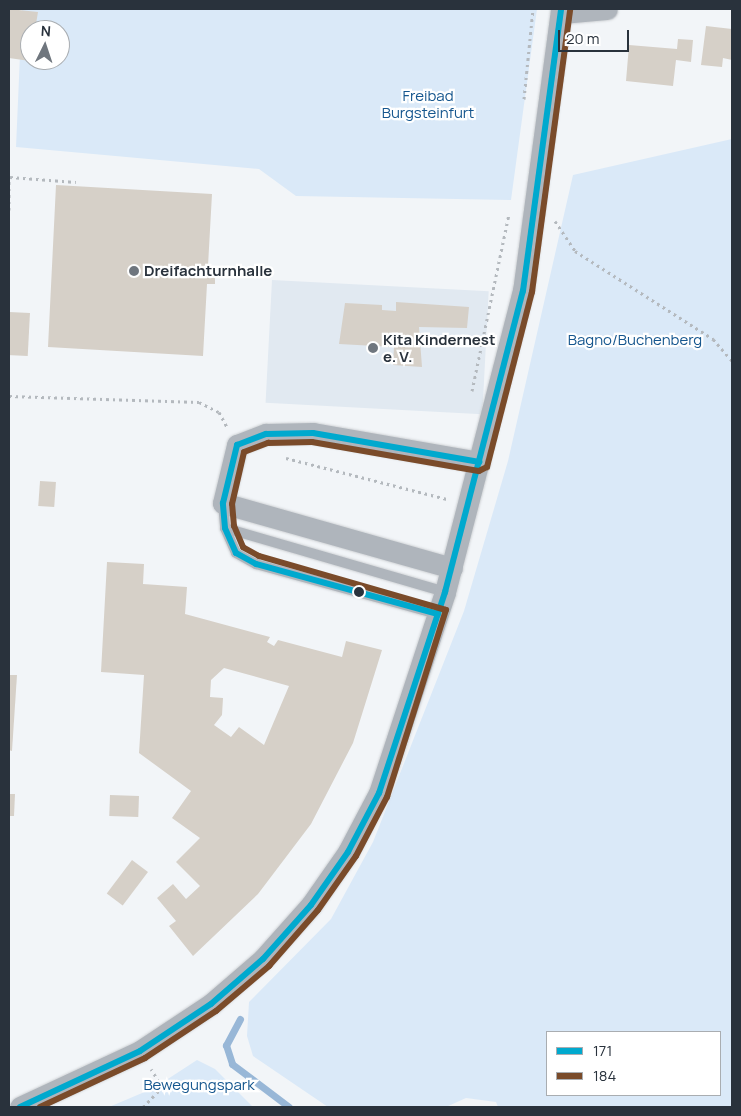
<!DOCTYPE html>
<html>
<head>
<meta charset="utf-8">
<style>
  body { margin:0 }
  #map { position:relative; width:741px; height:1116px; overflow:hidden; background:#f2f5f8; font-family:Manrope,sans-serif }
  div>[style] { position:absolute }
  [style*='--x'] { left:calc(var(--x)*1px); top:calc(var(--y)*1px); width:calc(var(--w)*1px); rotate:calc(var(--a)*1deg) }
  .built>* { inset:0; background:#e1e9f1; transform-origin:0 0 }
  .green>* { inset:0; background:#dae9f8 }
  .stream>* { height:7px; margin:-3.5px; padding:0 3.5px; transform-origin:3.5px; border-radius:3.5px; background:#98b7d7 }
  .building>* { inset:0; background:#d6d0c8; transform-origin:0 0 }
  .path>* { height:3px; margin-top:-1.5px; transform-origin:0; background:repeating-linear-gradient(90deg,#b4b9be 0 2.5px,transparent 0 6.5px) }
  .roads { filter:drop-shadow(0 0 1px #cfd2d5) drop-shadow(0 0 1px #cfd2d5) }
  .lane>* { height:10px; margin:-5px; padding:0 5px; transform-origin:5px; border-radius:5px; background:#afb5bc }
  .street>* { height:21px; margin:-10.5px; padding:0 10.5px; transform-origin:10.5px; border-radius:10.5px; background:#afb5bc }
  .bus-1>* { height:6px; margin:-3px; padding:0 3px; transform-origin:3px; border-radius:3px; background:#00a9ce }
  .bus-2>* { height:6px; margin:-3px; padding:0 3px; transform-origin:3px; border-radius:3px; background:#7a4b2a }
  .dots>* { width:14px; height:14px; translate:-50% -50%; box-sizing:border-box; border:2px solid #fff; border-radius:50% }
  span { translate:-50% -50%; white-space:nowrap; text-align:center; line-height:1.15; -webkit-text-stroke:4.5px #fff; paint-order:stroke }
  .park-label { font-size:15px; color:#15568e }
  .poi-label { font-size:15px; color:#29323c; font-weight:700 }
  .left { translate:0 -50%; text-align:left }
  .frame { position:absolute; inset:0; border:10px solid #29323c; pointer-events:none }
  .legend { position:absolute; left:546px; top:1031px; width:175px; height:65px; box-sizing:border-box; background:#fff; border:1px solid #a9adb1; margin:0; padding:6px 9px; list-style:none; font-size:15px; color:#29323c }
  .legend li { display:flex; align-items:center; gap:10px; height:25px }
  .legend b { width:25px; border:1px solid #a9adb1 }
  .north { position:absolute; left:20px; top:20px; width:50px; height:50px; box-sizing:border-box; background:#fff; border:1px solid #a9adb1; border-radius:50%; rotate:4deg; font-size:14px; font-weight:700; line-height:20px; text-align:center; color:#29323c }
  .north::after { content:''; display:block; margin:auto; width:18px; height:22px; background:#6f767e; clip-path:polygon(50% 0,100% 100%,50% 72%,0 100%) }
  .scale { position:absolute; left:558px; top:30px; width:71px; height:22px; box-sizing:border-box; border:2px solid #29323c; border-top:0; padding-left:6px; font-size:15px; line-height:18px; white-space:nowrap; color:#29323c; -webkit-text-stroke:4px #fff; paint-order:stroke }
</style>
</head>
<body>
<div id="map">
  <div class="built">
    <i style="left:272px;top:280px;width:217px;height:123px;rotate:3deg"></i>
  </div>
  <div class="green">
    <i style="clip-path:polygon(evenodd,22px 9px,537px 9px,511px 200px,296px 196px,259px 169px,16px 147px,22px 9px,30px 30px,60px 30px,60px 60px,30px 60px,30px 30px)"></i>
    <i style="clip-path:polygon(evenodd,732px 139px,732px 1107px,498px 1107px,496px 1102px,466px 1098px,446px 1107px,328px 1107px,253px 1056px,247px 1036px,249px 1002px,331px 919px,373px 842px,464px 611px,508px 461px,573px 175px,732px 139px,720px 1032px,720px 1095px,547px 1095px,547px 1032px,720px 1032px)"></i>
    <i style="clip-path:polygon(197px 1060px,215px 1069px,253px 1107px,109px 1107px,154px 1088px)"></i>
  </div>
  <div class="stream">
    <i style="--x:240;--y:1019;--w:30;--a:118"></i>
    <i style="--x:226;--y:1045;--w:20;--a:72"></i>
    <i style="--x:232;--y:1064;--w:71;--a:37"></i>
  </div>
  <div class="building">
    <i style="clip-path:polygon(9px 9px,38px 12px,35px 30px,30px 30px,30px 61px,9px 58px)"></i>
    <i style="clip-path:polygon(706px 26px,732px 29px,732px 60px,723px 58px,722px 67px,701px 65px)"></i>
    <i style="clip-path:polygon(678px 39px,693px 40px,691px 62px,676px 60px,673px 86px,626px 81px,629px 45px,677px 49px)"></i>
    <i style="clip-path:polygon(56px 185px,212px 194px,208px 266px,216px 267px,215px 276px,215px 284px,207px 284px,203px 356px,48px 347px)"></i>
    <i style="clip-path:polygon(396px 302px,469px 307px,467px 328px,419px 327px,422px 367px,393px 365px,394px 347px,339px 344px,345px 303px,382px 305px,382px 310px,396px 311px)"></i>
    <i style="left:9px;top:312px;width:21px;height:43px;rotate:3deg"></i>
    <i style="left:40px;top:481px;width:16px;height:25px;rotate:4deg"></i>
    <i style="clip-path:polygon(evenodd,107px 562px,144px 564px,143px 584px,187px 587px,185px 614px,270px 637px,267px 642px,274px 646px,278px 640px,342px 657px,346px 641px,382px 650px,353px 743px,311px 824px,258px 894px,193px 956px,169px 926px,176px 921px,157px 898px,173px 884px,186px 899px,200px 886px,176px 862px,200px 838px,172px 818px,191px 791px,139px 753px,144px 675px,101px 672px,107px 562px,224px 668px,289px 686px,264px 745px,239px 727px,231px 737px,214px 725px,222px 715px,223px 698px,210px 697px,211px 680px,224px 668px)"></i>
    <i style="clip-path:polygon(9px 675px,17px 675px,12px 751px,9px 750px)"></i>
    <i style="clip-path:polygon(9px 794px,15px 794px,14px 816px,9px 816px)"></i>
    <i style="left:110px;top:795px;width:29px;height:21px;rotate:2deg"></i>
    <i style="left:132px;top:860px;width:20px;height:42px;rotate:37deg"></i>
  </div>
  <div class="path">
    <i style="--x:524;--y:99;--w:90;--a:-84.3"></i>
    <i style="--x:10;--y:177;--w:66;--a:4.3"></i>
    <i style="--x:9;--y:210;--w:33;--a:-90"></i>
    <i style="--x:555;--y:221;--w:36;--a:56"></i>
    <i style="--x:575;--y:251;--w:164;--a:32.5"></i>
    <i style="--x:713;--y:339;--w:29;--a:49"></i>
    <i style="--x:472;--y:391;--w:181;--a:-78.2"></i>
    <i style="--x:9;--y:396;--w:190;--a:1.8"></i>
    <i style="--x:199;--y:402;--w:22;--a:27"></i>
    <i style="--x:219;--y:412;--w:17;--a:62"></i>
    <i style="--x:286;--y:458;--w:166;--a:14.3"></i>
    <i style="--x:143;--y:1107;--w:28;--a:-46"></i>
    <i style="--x:162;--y:1087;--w:21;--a:-121"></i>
  </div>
  <div class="roads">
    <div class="lane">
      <i style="--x:223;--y:503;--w:25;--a:85"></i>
      <i style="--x:225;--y:528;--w:27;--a:66"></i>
      <i style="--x:236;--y:553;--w:23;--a:29"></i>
      <i style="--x:256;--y:564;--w:189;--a:15.4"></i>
      <i style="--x:225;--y:528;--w:229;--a:16.2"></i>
    </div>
    <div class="street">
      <i style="--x:561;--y:13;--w:46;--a:-5"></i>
      <i style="--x:452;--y:568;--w:238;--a:-164.2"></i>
      <i style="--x:223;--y:503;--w:60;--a:-76.4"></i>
      <i style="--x:237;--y:445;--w:31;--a:-21"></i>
      <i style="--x:266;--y:434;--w:47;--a:-1.2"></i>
      <i style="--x:313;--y:433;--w:169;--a:9.9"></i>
      <i style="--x:20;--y:1107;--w:132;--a:-25"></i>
      <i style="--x:140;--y:1051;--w:85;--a:-33.5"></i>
      <i style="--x:211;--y:1004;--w:69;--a:-40.9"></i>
      <i style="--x:263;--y:959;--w:72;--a:-48.4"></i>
      <i style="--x:311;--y:905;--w:65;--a:-55.1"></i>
      <i style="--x:348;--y:852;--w:67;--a:-62.3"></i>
      <i style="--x:379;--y:793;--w:212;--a:-71.8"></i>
      <i style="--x:445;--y:592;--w:311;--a:-75.5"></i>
      <i style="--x:523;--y:291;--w:285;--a:-82.3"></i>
    </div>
  </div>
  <div class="bus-1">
    <i style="--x:438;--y:614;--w:189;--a:-164.6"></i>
    <i style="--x:256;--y:564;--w:23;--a:-151"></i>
    <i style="--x:236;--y:553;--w:27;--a:-114"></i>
    <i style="--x:225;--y:528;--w:25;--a:-95"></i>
    <i style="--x:223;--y:503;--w:60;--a:-76.4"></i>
    <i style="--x:237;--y:445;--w:31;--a:-21"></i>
    <i style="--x:266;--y:434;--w:47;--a:-1.2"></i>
    <i style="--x:313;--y:433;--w:169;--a:9.9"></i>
    <i style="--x:20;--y:1107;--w:132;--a:-25"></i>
    <i style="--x:140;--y:1051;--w:85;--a:-33.5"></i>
    <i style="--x:211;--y:1004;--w:69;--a:-40.9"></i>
    <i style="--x:263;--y:959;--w:72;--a:-48.4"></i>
    <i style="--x:311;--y:905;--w:65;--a:-55.1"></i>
    <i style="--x:348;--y:852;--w:67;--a:-62.3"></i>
    <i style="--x:379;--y:793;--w:212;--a:-71.8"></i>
    <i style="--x:445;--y:592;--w:311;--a:-75.5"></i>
    <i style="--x:523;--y:291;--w:285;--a:-82.3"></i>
  </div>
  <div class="bus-2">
    <i style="--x:40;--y:1107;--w:116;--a:-25"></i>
    <i style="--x:145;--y:1058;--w:85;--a:-33.5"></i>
    <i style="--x:216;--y:1011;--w:70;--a:-40.3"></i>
    <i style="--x:269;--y:966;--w:74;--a:-48.8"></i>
    <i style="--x:318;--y:910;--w:66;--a:-54.9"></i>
    <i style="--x:356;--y:856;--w:67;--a:-62.3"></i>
    <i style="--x:387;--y:797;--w:196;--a:-72.5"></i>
    <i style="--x:446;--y:610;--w:195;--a:-163.9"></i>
    <i style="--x:259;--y:556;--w:18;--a:-151"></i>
    <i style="--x:243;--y:547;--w:23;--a:-113"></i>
    <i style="--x:234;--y:526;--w:22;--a:-95"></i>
    <i style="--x:232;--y:504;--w:53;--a:-77"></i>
    <i style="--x:244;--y:452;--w:26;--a:-21"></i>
    <i style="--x:268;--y:443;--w:44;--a:-1.3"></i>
    <i style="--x:312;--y:442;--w:169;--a:9.9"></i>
    <i style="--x:479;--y:471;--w:9;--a:-27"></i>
    <i style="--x:487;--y:467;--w:181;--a:-75.6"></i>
    <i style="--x:532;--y:292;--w:285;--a:-82.3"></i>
  </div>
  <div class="dots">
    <i style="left:134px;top:271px;background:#6f767e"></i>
    <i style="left:373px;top:348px;background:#6f767e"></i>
    <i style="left:359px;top:592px;background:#29323c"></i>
  </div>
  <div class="park-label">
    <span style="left:428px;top:104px">Freibad<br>Burgsteinfurt</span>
    <span style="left:635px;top:340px">Bagno/Buchenberg</span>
    <span style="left:199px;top:1085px">Bewegungspark</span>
  </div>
  <div class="poi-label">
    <span class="left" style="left:144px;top:271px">Dreifachturnhalle</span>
    <span class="left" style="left:383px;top:348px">Kita Kindernest<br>e. V.</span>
  </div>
  <div class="frame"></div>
  <ul class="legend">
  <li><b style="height:6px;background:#00a9ce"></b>171</li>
  <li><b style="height:6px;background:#7a4b2a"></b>184</li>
  </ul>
  <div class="north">N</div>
  <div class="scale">20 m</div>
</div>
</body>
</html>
